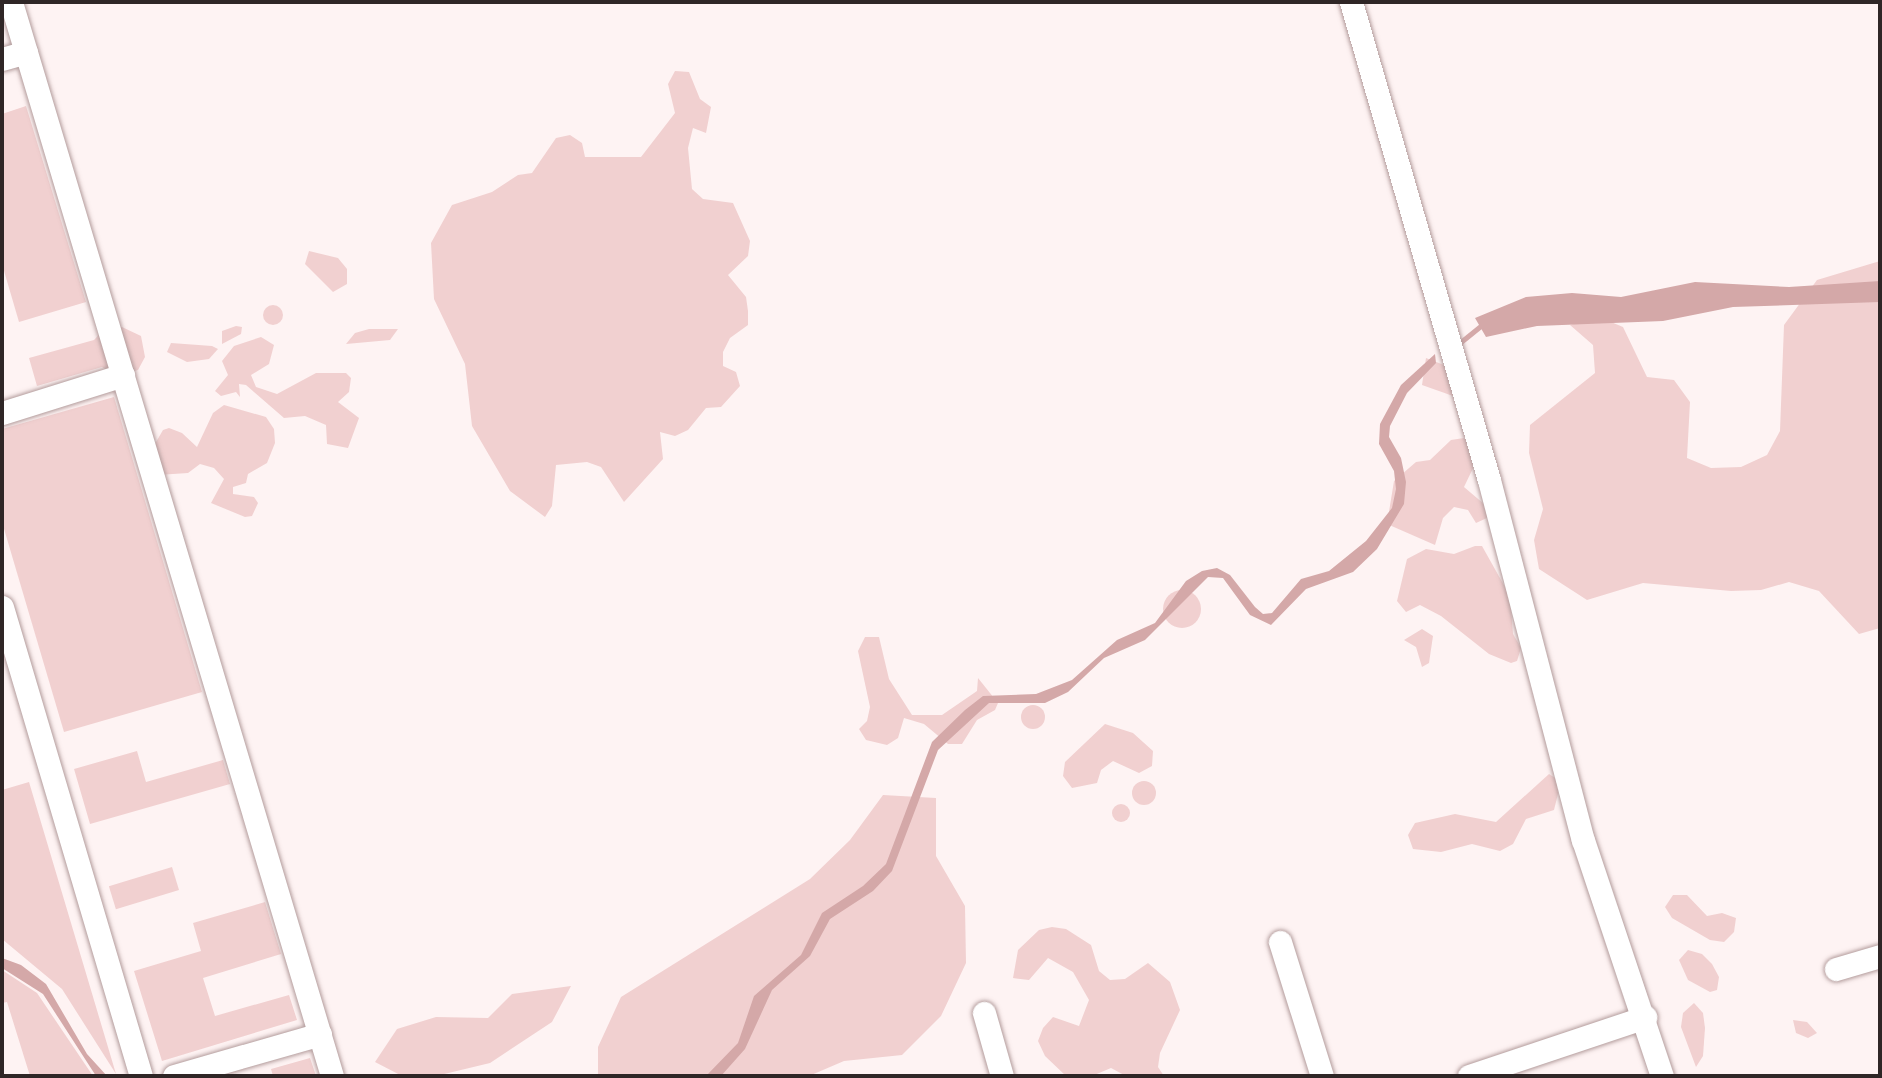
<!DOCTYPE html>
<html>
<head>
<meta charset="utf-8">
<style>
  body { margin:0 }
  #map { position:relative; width:1882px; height:1078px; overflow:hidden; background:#fef3f3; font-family:"DejaVu Sans",sans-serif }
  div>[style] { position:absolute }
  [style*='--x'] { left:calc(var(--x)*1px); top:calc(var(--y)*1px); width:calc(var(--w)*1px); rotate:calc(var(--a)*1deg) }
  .green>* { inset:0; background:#f1d0d0; transform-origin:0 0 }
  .round { border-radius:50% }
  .water>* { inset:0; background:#d4a8a8 }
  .stream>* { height:5px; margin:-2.5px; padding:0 2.5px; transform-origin:2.5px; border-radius:2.5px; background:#d4a8a8 }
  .roads { filter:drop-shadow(0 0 2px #b39c9c) drop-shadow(0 0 2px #b39c9c) }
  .minor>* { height:23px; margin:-11.5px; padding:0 11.5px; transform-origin:11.5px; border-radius:11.5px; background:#fff }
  span { translate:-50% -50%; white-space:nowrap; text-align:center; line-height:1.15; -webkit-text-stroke:6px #fff; paint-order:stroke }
  .frame { position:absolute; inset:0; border:4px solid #2f2626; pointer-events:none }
</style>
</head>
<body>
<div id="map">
  <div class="green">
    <i style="clip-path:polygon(675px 71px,689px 72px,700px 99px,711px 107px,706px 133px,693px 128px,688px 148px,692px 189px,703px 199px,733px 203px,750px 241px,748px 256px,728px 275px,746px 297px,748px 311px,748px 325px,730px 338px,723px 352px,723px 366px,736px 372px,740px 386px,721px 407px,706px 408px,688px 430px,675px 436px,660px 432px,663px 459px,624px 502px,601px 467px,587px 462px,556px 465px,552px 506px,545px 517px,510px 491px,472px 426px,465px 364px,434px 299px,431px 243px,452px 205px,492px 192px,518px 175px,532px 173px,556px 138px,570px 135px,582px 143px,585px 157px,641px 157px,675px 113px,668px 84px)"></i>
    <i style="clip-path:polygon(26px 106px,86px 302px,19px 322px,2px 264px,2px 114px)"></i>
    <i style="clip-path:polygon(309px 251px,338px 258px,347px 269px,347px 284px,333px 292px,305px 264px)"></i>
    <i style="clip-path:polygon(1880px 261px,1880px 628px,1859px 634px,1819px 591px,1789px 582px,1761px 590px,1731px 591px,1643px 583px,1587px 600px,1539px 569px,1534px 540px,1543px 509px,1529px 453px,1530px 425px,1595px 373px,1593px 345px,1570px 325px,1599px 317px,1623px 327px,1647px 377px,1674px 380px,1690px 402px,1687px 458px,1711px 468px,1741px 467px,1767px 455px,1780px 431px,1784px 325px,1817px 280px)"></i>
    <i class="round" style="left:263px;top:305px;width:20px;height:20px"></i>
    <i style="clip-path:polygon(107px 326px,122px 327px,141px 336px,145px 357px,138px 370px,117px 376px,102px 367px,37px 386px,29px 358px,94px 340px)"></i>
    <i style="clip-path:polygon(236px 326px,242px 327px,241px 334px,222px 344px,222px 331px)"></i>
    <i style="clip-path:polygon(369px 329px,398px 329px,390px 340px,346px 344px,355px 333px)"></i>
    <i style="clip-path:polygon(261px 337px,274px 345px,269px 364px,251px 375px,256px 387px,277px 394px,316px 373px,346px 373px,351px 378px,349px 392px,338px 402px,359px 418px,348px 448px,327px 444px,326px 425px,305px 416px,284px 418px,246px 385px,239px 384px,240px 397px,236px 392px,221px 396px,215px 391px,228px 375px,222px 361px,234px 346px)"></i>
    <i style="clip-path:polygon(171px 343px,212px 346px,218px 349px,209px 359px,187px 362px,167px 352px)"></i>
    <i style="clip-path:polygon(1426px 358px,1454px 369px,1459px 383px,1453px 396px,1422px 385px)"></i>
    <i style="clip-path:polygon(114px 397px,202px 692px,64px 732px,2px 522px,2px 429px)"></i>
    <i style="clip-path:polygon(224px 405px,266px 417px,274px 429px,275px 443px,267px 463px,248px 474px,246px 483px,233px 487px,233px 494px,254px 497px,258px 503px,252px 516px,245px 517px,211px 503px,224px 479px,214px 468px,200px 464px,188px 473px,158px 475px,148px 456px,163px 430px,169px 428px,182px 433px,197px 447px,213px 413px)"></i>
    <i style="clip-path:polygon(1464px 438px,1474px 448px,1476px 462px,1464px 487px,1484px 504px,1489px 517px,1476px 523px,1468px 510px,1454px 507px,1443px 518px,1435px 545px,1387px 524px,1394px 481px,1416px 462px,1430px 460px,1451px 440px)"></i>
    <i style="clip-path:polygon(1475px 546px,1482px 546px,1510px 596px,1513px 634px,1521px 648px,1517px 661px,1511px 663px,1489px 654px,1441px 616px,1420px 605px,1406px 612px,1397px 601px,1407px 559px,1426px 549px,1454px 554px)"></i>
    <i class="round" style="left:1163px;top:590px;width:38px;height:38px"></i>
    <i style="clip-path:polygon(1422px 629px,1433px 636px,1429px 663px,1422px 667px,1416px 647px,1404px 640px)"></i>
    <i style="clip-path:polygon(865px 637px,879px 637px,889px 679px,912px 715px,942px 715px,977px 691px,978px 678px,998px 703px,995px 710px,977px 720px,962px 744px,948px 744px,924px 724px,904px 718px,898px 738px,887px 745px,866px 740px,859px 729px,867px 721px,870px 707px,858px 651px)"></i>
    <i class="round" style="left:1021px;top:705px;width:24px;height:24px"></i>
    <i style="clip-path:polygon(1105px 724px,1133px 733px,1153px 751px,1152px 766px,1139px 773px,1113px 761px,1101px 770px,1097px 783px,1072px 788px,1063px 776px,1065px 762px)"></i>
    <i style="clip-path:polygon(137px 751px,146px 782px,223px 760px,230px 784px,90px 824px,74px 769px)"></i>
    <i style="clip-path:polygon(1549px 774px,1561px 782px,1554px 810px,1526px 819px,1513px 844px,1500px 851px,1472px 844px,1441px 852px,1413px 849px,1408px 835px,1415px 823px,1455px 814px,1496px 822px)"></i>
    <i class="round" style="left:1132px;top:781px;width:24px;height:24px"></i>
    <i style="clip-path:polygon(29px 782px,116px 1074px,62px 989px,2px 939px,2px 790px)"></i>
    <i style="clip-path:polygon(883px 795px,936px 798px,936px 856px,965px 906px,966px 963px,941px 1016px,902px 1055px,844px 1061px,809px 1076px,598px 1076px,598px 1047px,621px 997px,810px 879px,850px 840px)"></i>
    <i class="round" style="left:1112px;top:804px;width:18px;height:18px"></i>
    <i style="left:172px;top:867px;width:24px;height:66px;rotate:73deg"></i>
    <i style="clip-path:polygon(1673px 895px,1687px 895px,1707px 916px,1722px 913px,1736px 918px,1734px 932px,1724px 942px,1710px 940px,1672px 918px,1665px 907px)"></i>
    <i style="clip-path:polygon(265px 902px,281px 954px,203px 978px,215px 1016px,289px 995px,297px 1020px,162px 1061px,134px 971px,201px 951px,193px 923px)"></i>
    <i style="clip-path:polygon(1052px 927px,1066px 929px,1091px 945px,1099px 971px,1110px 980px,1125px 979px,1148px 963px,1170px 982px,1180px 1010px,1160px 1053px,1158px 1067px,1164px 1076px,1126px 1076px,1111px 1068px,1092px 1076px,1066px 1076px,1045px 1056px,1038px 1041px,1043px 1028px,1053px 1017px,1079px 1026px,1089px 1000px,1073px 972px,1048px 958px,1029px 980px,1013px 978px,1018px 950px,1039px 930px)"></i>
    <i style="clip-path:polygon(1688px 950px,1702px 954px,1712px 964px,1719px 977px,1717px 990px,1710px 992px,1688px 980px,1679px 960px)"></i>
    <i style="clip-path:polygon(2px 970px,37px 993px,93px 1076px,30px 1076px,7px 1002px,2px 1003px)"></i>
    <i style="clip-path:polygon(571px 986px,552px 1022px,490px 1063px,436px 1076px,402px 1076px,375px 1062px,397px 1029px,436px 1017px,488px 1018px,512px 994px)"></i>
    <i style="clip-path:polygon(1694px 1003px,1703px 1013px,1705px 1028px,1703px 1056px,1696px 1067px,1681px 1027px,1683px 1013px)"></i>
    <i style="clip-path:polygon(1793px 1020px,1807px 1022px,1817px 1033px,1808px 1038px,1796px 1033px)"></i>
    <i style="clip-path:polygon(310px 1058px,316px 1076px,273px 1076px,271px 1069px)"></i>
  </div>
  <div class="water">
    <i style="clip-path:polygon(1880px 281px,1880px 302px,1733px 307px,1663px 321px,1537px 326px,1486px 337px,1475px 318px,1526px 297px,1572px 293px,1621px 297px,1695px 282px,1789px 287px)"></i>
    <i style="clip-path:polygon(1435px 354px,1436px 363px,1407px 393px,1390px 426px,1389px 437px,1401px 458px,1406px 482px,1404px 504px,1377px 549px,1353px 572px,1306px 589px,1271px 625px,1250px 615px,1223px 578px,1208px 577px,1145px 640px,1104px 658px,1068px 692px,1045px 703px,989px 703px,938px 750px,892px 871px,873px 891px,830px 919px,810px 956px,772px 990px,745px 1049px,721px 1076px,706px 1076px,738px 1043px,754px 996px,801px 955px,822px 913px,863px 886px,886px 864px,932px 742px,965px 710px,983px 696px,1036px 694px,1072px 680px,1117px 640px,1155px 623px,1186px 581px,1202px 571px,1217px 568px,1230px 575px,1255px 607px,1263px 614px,1272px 613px,1301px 579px,1329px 571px,1366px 541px,1392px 508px,1396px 489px,1394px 471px,1379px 444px,1380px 424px,1401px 385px)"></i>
    <i style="clip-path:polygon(2px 958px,21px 965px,46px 984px,87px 1054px,107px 1076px,96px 1076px,43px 994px,2px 968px)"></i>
  </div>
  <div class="stream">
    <i style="--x:1457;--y:345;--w:35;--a:-39"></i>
  </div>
  <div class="roads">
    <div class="minor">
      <i style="--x:11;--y:2;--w:1121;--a:73.36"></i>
      <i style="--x:1351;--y:2;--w:498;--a:73.9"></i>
      <i style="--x:1489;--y:480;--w:372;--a:75.4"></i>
      <i style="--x:1583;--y:840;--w:249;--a:71.5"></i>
      <i style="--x:2;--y:59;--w:25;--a:-16"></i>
      <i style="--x:2;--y:413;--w:127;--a:-17.4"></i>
      <i style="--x:2;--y:607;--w:489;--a:73.5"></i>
      <i style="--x:1280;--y:942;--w:140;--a:72.6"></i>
      <i style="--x:1836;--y:969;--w:46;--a:-16.5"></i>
      <i style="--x:984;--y:1013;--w:66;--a:74.1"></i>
      <i style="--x:174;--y:1076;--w:152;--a:-16"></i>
      <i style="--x:1469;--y:1076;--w:186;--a:-18.5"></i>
    </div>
  </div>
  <div class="frame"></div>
</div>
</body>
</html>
